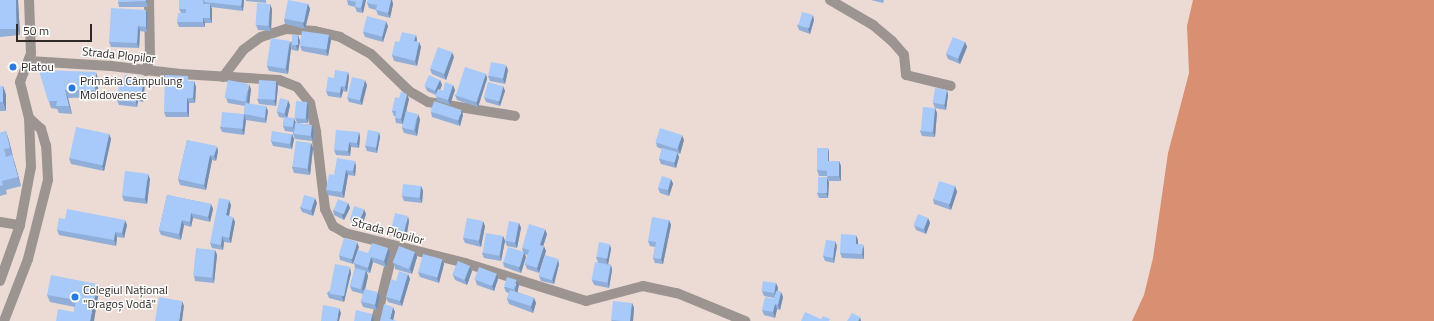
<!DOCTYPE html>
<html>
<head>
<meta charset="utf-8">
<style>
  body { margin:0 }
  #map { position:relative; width:1434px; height:321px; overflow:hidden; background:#ecdbd4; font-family:"Titillium Web",sans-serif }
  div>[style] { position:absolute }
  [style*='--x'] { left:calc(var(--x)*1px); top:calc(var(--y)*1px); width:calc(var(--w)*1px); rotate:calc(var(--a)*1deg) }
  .forest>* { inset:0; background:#d88f72 }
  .minor>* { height:10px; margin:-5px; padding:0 5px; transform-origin:5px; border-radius:5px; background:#9b9491 }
  .wall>* { inset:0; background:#90aed7 }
  .shaded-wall>* { inset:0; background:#758daf }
  .building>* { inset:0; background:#a7cafa; transform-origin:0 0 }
  .dots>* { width:11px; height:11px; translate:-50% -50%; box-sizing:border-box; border:2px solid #fff; border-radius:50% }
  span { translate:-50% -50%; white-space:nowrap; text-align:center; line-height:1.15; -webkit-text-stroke:3px #fff; paint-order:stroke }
  .street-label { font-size:12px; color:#302a27 }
  .poi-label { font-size:12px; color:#302a27 }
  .left { translate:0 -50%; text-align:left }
  .scale { position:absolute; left:16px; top:24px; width:76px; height:18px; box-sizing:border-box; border:2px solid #302a27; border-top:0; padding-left:5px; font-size:12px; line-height:14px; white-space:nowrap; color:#302a27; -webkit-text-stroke:3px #fff; paint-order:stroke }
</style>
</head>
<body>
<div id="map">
  <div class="forest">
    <i style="clip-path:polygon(1193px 0,1434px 0,1434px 321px,1132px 321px,1144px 295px,1153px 258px,1168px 153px,1189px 73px,1187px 26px)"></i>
  </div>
  <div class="minor">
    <i style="--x:830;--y:0;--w:50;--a:30.2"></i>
    <i style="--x:873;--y:25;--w:25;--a:40"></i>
    <i style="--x:892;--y:41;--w:18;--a:49"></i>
    <i style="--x:904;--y:55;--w:20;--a:84"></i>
    <i style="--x:906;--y:75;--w:46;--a:13.7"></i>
    <i style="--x:29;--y:61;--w:82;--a:3.5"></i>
    <i style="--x:111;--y:66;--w:70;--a:6.5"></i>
    <i style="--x:181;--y:74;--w:98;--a:3.5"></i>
    <i style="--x:279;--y:80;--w:19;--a:21"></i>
    <i style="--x:297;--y:87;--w:21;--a:51"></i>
    <i style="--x:310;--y:103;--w:30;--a:78"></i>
    <i style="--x:316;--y:132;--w:78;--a:83.3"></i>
    <i style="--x:325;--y:209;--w:19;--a:65"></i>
    <i style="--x:333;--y:226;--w:14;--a:30"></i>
    <i style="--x:345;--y:233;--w:124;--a:14"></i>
    <i style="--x:465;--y:263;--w:127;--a:17.4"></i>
    <i style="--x:586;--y:301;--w:59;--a:-14.7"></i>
    <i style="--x:643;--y:286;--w:35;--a:12"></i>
    <i style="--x:677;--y:293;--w:74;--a:22.4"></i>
    <i style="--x:146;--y:71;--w:15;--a:-74"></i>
    <i style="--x:150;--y:57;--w:57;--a:-91"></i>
    <i style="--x:223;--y:77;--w:34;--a:-53"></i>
    <i style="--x:243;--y:50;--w:22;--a:-36"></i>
    <i style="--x:261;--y:37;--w:26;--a:-18"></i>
    <i style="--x:286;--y:29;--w:29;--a:4"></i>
    <i style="--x:315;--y:31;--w:26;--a:13"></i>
    <i style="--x:340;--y:37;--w:35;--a:29"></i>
    <i style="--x:371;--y:54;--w:53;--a:44.2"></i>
    <i style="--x:409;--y:91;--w:22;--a:30"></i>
    <i style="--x:428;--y:102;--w:88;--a:9.1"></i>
    <i style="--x:0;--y:222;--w:20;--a:9"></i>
    <i style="--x:0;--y:281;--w:59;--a:-70.3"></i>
    <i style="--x:20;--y:225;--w:59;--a:-79.3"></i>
    <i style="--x:31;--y:167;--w:49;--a:-92.3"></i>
    <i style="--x:29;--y:118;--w:37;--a:-104"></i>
    <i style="--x:20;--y:82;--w:30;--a:-69"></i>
    <i style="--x:31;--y:54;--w:54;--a:-92.1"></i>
    <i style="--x:4;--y:321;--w:66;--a:-68.8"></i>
    <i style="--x:28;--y:259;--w:81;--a:-75.8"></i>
    <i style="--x:48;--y:180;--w:34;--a:-93"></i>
    <i style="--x:46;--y:146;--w:18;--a:-106"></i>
    <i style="--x:41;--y:129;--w:16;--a:-137"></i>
    <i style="--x:376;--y:321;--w:77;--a:-76.5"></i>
  </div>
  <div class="wall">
    <i style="clip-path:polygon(0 0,18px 0,20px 35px,0 37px)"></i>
    <i style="clip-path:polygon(147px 0,148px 7px,119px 7px,118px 2px)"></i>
    <i style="clip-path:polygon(179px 0,204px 0,205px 1px,205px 0,244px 0,243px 11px,211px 7px,212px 9px,212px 23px,205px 23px,205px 27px,179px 27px,177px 22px,181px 13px,179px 9px)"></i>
    <i style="clip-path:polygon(246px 0,266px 0,266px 3px,246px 1px)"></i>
    <i style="clip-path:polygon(347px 0,366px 0,363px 13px,357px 12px,355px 7px,348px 5px)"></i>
    <i style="clip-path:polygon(368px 0,392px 0,393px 4px,390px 18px,378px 15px,376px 10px,369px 8px,367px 3px)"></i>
    <i style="clip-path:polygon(871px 0,884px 0,883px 3px)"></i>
    <i style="clip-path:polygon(308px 4px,310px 9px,305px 29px,285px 24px,284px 19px)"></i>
    <i style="clip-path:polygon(272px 9px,271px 31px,258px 30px,256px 25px)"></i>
    <i style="clip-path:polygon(148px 15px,147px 32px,140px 31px,139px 48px,111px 47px,109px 42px)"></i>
    <i style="clip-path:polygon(814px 20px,810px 34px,799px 30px,797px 25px)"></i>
    <i style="clip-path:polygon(388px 26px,383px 42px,365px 37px,363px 32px)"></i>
    <i style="clip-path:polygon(298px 35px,300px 41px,298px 51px,292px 50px,291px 48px,288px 74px,269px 71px,267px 66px)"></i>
    <i style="clip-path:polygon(329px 35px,331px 40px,328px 56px,302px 51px,300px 46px)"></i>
    <i style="clip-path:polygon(416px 35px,417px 40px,417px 42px,419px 42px,421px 47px,417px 66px,394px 61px,392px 55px,399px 42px)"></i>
    <i style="clip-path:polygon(965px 42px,967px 47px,960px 64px,948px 59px,946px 54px)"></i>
    <i style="clip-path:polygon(454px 57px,446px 80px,432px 74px,430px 69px)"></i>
    <i style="clip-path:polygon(39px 70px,98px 79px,98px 97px,68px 98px,72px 114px,59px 113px,57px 109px,51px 108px)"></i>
    <i style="clip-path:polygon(508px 70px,505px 84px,490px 81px,488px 76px)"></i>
    <i style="clip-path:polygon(348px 72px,349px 77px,347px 92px,343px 91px,341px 98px,328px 96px,326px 91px,334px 78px)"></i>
    <i style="clip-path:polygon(486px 74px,487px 79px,478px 107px,457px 100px,455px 95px)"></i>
    <i style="clip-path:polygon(440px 80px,442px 85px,440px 90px,443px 91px,453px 85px,455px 90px,450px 105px,437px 101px,436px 95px,427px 91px,425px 86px)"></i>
    <i style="clip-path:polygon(190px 81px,194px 81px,196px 87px,195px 103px,189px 103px,189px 117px,166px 117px,164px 112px)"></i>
    <i style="clip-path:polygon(145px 83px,143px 102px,138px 101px,137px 107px,119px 105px,117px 100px,123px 84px)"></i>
    <i style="clip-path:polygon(367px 85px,362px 105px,349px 102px,347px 97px)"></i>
    <i style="clip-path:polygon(0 86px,3px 86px,6px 95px,6px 111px,0 111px)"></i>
    <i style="clip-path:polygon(278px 86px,276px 106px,259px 104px,257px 99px)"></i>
    <i style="clip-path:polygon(503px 86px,505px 91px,500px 106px,486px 102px,484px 97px)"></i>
    <i style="clip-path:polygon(251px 89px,249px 104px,268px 111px,266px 123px,246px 120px,244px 114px,245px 106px,228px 103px,226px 98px)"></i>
    <i style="clip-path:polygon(947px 90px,948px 95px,946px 110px,935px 108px,937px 113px,935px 137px,922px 136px,920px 131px,935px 108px,933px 103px)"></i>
    <i style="clip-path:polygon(399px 98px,409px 99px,406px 111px,420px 119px,417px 136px,404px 133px,402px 128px,403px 124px,396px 123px,395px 118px,395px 116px,394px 116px,392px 111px)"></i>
    <i style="clip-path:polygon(307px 102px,309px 107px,308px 123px,297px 123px,295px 118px)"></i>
    <i style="clip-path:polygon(290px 105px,287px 117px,296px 123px,312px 125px,314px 130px,313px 141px,295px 139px,293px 134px,293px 132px,285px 131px,283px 126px,284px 118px,279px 117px,277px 112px)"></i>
    <i style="clip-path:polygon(431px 112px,463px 115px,460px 126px,432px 117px)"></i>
    <i style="clip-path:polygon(244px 114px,246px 120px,244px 135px,222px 132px,220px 127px)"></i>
    <i style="clip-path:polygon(6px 131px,9px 141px,13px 157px,15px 164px,21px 186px,6px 190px,7px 194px,0 196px,0 133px)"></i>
    <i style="clip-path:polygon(359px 132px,360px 137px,359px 148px,351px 147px,350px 156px,336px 155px,334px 150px)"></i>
    <i style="clip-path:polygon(379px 132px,380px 137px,377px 153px,367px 151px,365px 146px)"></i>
    <i style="clip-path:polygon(109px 134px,111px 139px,104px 171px,71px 164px,69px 158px)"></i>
    <i style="clip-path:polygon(292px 134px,294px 139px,292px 149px,273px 146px,271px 141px)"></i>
    <i style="clip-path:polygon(187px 140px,218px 151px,216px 161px,212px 160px,206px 190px,180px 185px,178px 179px)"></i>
    <i style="clip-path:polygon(684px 140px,680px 154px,677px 153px,679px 157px,676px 168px,661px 164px,659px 159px,662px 149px,657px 147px,656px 142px)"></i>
    <i style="clip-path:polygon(311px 143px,313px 148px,310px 175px,294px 173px,292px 167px)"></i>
    <i style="clip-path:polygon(828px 148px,829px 153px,829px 161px,839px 161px,841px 166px,841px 181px,829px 181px,827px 176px,819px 176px,817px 170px)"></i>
    <i style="clip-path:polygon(356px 166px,355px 176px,348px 175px,344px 198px,328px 195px,326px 190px,334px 175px)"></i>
    <i style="clip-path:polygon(150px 179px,147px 204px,124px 201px,122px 196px)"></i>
    <i style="clip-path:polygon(671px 179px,673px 184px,669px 196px,660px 193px,658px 188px)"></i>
    <i style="clip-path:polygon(829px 182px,828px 198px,819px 198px,817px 193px)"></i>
    <i style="clip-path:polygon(421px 186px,423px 191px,422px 203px,404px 201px,402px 196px)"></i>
    <i style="clip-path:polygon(955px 186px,957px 192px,951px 210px,934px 204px,933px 199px)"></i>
    <i style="clip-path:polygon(167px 195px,211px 204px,213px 209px,210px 222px,193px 218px,191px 227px,184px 225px,181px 240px,161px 235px,159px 230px)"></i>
    <i style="clip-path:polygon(317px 203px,313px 216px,302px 212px,300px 207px)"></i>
    <i style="clip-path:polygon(348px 203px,350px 208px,344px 220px,334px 215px,333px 210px)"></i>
    <i style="clip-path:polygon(231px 205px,229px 216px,235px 222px,231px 243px,224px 242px,223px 250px,212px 248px,210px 243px)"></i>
    <i style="clip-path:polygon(366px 214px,362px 226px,352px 223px,350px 218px)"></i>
    <i style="clip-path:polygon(928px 218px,930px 223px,926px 234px,916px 230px,914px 225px)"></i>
    <i style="clip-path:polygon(65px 219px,127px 225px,124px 238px,117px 237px,116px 246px,59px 235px,57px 230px)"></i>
    <i style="clip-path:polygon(669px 220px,671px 225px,663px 264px,655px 263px,653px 258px,655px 247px,650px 246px,648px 241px)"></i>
    <i style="clip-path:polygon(409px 221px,406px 239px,393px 237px,391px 232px)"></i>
    <i style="clip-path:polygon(519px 223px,521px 228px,517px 248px,507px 246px,505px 241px,501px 261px,484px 258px,482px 253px,503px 236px,505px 241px)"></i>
    <i style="clip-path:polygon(485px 226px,481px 247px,465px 243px,463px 238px)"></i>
    <i style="clip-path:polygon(547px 234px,543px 246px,546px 251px,539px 273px,527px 269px,525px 264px,528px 255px,525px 254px,526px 257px,521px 273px,504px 267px,503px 262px,523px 252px,522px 248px)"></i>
    <i style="clip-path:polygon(858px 240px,858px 244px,864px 249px,864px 259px,842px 258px,840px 253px)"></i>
    <i style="clip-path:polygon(837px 246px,834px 263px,825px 261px,823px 256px)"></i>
    <i style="clip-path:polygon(359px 247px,353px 264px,340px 260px,339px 255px)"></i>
    <i style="clip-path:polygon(611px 249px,608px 264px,611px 265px,612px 270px,609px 288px,594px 285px,592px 280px,598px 262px,596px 257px)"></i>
    <i style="clip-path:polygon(215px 250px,217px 255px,214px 283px,195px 281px,194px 276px)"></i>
    <i style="clip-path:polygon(415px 252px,417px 257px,412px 274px,395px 269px,394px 263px)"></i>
    <i style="clip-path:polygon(368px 253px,390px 253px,386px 267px,373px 262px,370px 273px,367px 272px,368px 276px,365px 289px,380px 297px,377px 310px,363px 307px,361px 302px,363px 294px,352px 291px,350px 286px,355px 268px,354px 263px)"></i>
    <i style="clip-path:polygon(442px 259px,444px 264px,439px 283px,420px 277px,418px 272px)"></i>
    <i style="clip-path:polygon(559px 264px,554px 284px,541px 281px,539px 276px)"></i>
    <i style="clip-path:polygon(470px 266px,472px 271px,467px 285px,455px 280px,453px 275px)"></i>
    <i style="clip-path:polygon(351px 273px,344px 302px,329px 298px,327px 293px)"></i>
    <i style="clip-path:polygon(408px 274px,410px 279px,402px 306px,388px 302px,386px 297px)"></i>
    <i style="clip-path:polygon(475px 279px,498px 279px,494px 291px,477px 285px)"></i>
    <i style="clip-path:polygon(776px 283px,778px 288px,777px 291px,781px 292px,783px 297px,780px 310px,777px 309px,775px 318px,764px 315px,762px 310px,774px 299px,774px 298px,764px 296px,762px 291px)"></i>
    <i style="clip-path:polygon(519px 285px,517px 292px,534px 298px,536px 303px,533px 313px,509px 304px,507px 299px,509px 293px,506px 292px,504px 287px)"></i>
    <i style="clip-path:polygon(99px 291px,74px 312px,75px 307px,50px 302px,47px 295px)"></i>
    <i style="clip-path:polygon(632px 303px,634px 308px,633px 321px,612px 321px,611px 320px)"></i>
  </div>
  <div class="shaded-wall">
    <i style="clip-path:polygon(16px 0,18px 0,20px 35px,17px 28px)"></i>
    <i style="clip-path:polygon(146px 0,147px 0,148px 7px,146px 1px)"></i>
    <i style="clip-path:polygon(242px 0,244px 0,243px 11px,241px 6px)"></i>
    <i style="clip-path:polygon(363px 0,366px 0,363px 13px,361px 8px)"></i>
    <i style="clip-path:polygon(391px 0,392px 0,393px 4px,390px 18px,388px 13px)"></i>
    <i style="clip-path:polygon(210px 4px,212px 9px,212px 23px,210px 18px)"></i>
    <i style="clip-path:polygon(270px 4px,272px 9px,271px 31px,269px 26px)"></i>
    <i style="clip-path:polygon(308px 4px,310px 9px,305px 29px,303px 24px)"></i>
    <i style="clip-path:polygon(146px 10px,148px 15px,147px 32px,146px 27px)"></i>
    <i style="clip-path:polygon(813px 15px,814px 20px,810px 34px,808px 29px)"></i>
    <i style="clip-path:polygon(203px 18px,205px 23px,205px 27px,203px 22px)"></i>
    <i style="clip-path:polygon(386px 21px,388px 26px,383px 42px,382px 37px)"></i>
    <i style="clip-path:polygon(138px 26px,140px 31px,139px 48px,137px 43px)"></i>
    <i style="clip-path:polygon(298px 35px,300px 41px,298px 51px,296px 46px)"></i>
    <i style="clip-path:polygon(329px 35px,331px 40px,328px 56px,326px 51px)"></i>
    <i style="clip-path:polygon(416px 35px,417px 40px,416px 46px,414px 41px)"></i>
    <i style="clip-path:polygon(290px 41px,291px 45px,290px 45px,291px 48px,288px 74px,286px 69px)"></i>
    <i style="clip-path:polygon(419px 42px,421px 47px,417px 66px,415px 61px)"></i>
    <i style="clip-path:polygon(965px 42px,967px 47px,960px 64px,958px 59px)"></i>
    <i style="clip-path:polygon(452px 52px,454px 57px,446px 80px,444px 75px)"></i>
    <i style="clip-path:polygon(506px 65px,508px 70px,505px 84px,503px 79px)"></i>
    <i style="clip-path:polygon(96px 72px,98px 79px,98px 97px,95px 90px)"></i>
    <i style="clip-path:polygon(348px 72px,349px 77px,347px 92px,345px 87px)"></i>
    <i style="clip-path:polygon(486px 74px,487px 79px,478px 107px,476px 102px)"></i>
    <i style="clip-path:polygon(144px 78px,145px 83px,143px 102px,141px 97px)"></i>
    <i style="clip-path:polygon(365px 80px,367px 85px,362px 105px,360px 100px)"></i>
    <i style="clip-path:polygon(440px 80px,442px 85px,437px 96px,435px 91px)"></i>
    <i style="clip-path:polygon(194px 81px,196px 87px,195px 103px,193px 98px)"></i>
    <i style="clip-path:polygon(276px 81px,278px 86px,276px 106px,274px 101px)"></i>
    <i style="clip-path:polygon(249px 84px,251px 89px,249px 106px,247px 101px)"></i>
    <i style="clip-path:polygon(453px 85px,455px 90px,450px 105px,448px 100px)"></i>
    <i style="clip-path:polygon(3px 86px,6px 95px,6px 111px,3px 102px)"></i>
    <i style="clip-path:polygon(341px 86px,343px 91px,341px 98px,340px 93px)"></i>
    <i style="clip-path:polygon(503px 86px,505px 91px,500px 106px,498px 101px)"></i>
    <i style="clip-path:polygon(65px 90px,68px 98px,72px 114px,69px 106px)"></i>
    <i style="clip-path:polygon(947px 90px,948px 95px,946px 110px,944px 105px)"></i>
    <i style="clip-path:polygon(407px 94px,409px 99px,403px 125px,401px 119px)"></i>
    <i style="clip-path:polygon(136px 96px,138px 101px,137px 107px,136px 102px)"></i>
    <i style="clip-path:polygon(187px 98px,189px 103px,189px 117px,187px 112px)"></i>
    <i style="clip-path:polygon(288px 100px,290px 105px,287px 119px,285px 114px)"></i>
    <i style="clip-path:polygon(307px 102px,309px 107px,308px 123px,306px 118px)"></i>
    <i style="clip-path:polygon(266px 106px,268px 111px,266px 123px,265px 118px)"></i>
    <i style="clip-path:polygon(935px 108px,937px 113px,935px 137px,933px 132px)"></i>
    <i style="clip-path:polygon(462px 110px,463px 115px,460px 126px,458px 121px)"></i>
    <i style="clip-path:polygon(244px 114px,246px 120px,244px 135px,242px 130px)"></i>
    <i style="clip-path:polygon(418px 114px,420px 119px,417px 136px,415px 131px)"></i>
    <i style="clip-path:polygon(294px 118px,296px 123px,295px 132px,293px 127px)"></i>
    <i style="clip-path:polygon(312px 125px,314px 130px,313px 141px,311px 136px)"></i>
    <i style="clip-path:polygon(6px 131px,9px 141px,13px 157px,10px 148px)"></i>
    <i style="clip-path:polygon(359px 132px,360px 137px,359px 148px,357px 143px)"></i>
    <i style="clip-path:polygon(379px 132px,380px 137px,377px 153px,376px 148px)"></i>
    <i style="clip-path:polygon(109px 134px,111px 139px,104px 171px,102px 166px)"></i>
    <i style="clip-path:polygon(292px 134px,294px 139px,292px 149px,290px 144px)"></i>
    <i style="clip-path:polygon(682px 135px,684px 140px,680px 154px,678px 149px)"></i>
    <i style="clip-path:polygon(349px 142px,351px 147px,350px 156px,348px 151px)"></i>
    <i style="clip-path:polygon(311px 143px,313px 148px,310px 175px,308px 170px)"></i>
    <i style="clip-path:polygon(217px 146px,218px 151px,216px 161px,214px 156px)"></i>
    <i style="clip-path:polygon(828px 148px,829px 153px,829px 166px,828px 161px)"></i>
    <i style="clip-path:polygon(677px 152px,679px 157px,676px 168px,674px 163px)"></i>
    <i style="clip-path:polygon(12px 155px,15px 164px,21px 186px,18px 177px)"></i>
    <i style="clip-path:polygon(210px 155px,212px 160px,206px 190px,204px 185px)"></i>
    <i style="clip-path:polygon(355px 161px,356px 166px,355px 176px,353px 171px)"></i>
    <i style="clip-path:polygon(839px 161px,841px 166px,841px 181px,839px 176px)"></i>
    <i style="clip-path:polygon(346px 170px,348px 175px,344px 198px,342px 192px)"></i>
    <i style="clip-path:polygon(148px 174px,150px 179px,147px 204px,145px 199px)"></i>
    <i style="clip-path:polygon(827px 177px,829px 182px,828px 198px,826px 193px)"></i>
    <i style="clip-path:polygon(671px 179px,673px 184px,669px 196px,668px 190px)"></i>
    <i style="clip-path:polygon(421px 186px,423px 191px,422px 203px,420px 198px)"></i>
    <i style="clip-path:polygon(955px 186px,957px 192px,951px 210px,949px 205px)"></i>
    <i style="clip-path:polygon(315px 198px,317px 203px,313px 216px,311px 210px)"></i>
    <i style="clip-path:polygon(229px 200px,231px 205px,228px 221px,226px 215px)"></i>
    <i style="clip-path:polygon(348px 203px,350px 208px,344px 220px,342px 215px)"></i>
    <i style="clip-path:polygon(211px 204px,213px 209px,210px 222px,208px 217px)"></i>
    <i style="clip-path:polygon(364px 209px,366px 214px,362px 226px,360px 221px)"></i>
    <i style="clip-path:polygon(191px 213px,193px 218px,191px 227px,190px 222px)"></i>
    <i style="clip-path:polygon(408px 216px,409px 221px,406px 239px,404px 234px)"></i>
    <i style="clip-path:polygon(233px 217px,235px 222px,231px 243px,229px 238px)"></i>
    <i style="clip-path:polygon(928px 218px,930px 223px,926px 234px,924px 229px)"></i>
    <i style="clip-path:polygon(125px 220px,127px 225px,124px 238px,122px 233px)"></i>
    <i style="clip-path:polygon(182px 220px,184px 225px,181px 240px,179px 234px)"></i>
    <i style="clip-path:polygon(669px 220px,671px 225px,663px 264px,661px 259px)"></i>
    <i style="clip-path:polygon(483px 221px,485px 226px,481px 247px,479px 242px)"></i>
    <i style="clip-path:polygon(519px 223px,521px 228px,517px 248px,515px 243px)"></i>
    <i style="clip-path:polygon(545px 229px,547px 234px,542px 250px,540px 245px)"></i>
    <i style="clip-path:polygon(115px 232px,117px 237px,116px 246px,114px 240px)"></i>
    <i style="clip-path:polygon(856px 235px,858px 240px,858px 249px,856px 244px)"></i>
    <i style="clip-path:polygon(222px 236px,224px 242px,223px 250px,221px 245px)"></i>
    <i style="clip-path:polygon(503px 236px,505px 241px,501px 261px,500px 256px)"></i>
    <i style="clip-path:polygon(835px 241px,837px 246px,834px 263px,833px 258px)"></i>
    <i style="clip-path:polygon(357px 242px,359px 247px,353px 264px,351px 259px)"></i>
    <i style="clip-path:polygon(610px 244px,611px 249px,608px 265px,606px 260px)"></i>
    <i style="clip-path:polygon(863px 244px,864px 249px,864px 259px,862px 254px)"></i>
    <i style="clip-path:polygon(544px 246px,546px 251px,539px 273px,537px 268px)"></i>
    <i style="clip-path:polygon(388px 248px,390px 253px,386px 267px,384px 261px)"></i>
    <i style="clip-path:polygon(215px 250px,217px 255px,214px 283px,213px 278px)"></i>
    <i style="clip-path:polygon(415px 252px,417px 257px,412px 274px,410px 269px)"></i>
    <i style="clip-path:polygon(524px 252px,526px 257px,521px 273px,519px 268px)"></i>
    <i style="clip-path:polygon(371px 257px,373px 262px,370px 273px,368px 268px)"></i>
    <i style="clip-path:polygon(442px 259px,444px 264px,439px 283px,437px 278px)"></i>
    <i style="clip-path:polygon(558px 259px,559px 264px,554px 284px,552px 279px)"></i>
    <i style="clip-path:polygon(611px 265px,612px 270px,609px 288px,608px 283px)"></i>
    <i style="clip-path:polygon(470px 266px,472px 271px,467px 285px,465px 280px)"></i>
    <i style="clip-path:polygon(350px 267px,351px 273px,344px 302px,342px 297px)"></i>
    <i style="clip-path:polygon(366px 271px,368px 276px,364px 294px,362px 289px)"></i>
    <i style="clip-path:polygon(408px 274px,410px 279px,402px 306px,400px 301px)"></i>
    <i style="clip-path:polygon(497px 274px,498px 279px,494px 291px,492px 286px)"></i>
    <i style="clip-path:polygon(517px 280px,519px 285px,517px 295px,515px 290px)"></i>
    <i style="clip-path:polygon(776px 283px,778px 288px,776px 298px,774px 293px)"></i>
    <i style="clip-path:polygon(97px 284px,99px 291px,94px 321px,90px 321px)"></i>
    <i style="clip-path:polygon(378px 292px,380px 297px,377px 310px,375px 305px)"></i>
    <i style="clip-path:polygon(781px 292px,783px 297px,780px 310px,778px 305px)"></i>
    <i style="clip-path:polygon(534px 298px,536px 303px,533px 313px,531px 307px)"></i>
    <i style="clip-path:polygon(182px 301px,184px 306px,182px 321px,179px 321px)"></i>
    <i style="clip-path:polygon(632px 303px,634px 308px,633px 321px,630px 321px)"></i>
    <i style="clip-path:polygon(775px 304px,777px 309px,775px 318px,773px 312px)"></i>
    <i style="clip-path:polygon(393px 307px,395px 312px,393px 321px,390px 319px)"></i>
    <i style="clip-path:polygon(339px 308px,341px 313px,339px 321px,337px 321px)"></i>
    <i style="clip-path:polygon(372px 314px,374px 319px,374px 321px,371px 321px)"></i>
    <i style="clip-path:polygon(860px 317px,861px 321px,858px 321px)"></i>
  </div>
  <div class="building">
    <i style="left:0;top:0;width:16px;height:29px"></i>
    <i style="clip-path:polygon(118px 0,146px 0,146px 1px,118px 2px)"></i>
    <i style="clip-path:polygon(179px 0,203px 0,203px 4px,210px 4px,210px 18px,203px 18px,203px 22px,177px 22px,178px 13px,186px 13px,186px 9px,179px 9px)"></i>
    <i style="clip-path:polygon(205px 0,242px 0,241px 6px,205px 2px)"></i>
    <i style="left:288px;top:0;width:20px;height:19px;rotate:11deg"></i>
    <i style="clip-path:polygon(347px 0,363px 0,361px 8px,355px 7px,356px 2px)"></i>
    <i style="clip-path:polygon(368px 0,391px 0,388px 13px,376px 10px,377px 5px,367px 3px)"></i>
    <i style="left:257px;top:3px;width:13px;height:22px;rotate:4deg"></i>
    <i style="clip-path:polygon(111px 8px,146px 10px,146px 27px,138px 26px,137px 43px,109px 42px)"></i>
    <i style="left:802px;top:12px;width:11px;height:14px;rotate:15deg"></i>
    <i style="left:367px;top:16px;width:20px;height:16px;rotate:15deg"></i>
    <i style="left:302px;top:31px;width:27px;height:15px;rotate:8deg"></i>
    <i style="clip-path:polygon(402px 32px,416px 35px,414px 41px,419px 42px,415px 61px,392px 55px,395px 41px,399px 42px)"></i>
    <i style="left:292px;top:35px;width:6px;height:10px"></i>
    <i style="left:953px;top:37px;width:13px;height:18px;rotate:23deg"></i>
    <i style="left:271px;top:38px;width:19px;height:28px;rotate:9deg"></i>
    <i style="left:438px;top:47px;width:15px;height:23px;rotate:20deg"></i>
    <i style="left:491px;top:62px;width:15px;height:14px;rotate:11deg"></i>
    <i style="left:465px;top:67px;width:22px;height:30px;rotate:18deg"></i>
    <i style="clip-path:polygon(39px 70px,96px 72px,95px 90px,65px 90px,69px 106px,56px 106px,57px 101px,48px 101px)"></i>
    <i style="clip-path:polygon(335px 70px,348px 72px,345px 87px,341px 86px,340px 93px,326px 91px,328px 77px,334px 78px)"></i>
    <i style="clip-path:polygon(125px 75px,144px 78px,141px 97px,136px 96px,136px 102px,117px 100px,119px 84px,123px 84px)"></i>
    <i style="clip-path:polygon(165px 75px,188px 76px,188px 81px,194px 81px,193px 98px,187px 98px,187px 112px,164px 112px)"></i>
    <i style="left:429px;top:75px;width:12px;height:12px;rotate:24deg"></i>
    <i style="left:352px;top:77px;width:13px;height:21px;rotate:13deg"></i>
    <i style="left:228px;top:80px;width:21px;height:18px;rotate:11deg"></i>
    <i style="left:259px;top:80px;width:17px;height:19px;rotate:3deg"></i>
    <i style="clip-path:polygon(445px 82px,453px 85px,448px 100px,435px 96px,438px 89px,443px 91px)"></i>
    <i style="left:488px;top:82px;width:16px;height:16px;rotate:15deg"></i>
    <i style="left:0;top:86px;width:3px;height:16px"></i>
    <i style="left:935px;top:88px;width:12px;height:15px;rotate:9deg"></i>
    <i style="clip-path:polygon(401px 92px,407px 94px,401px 119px,395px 118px,396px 111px,392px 111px,395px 97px,399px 98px)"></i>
    <i style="left:280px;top:98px;width:8px;height:14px;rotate:14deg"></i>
    <i style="left:296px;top:101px;width:11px;height:17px;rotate:5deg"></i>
    <i style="left:434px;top:101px;width:29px;height:11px;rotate:18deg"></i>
    <i style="clip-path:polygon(245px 103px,266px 106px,265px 118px,244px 114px)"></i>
    <i style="left:923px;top:107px;width:12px;height:24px;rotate:5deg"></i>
    <i style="left:406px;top:111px;width:12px;height:17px;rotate:14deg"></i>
    <i style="left:222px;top:112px;width:22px;height:15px;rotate:5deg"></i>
    <i style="left:284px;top:117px;width:10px;height:9px;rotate:6deg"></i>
    <i style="left:295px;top:123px;width:17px;height:11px;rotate:7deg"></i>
    <i style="left:76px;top:127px;width:34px;height:32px;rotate:12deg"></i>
    <i style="left:660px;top:128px;width:23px;height:15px;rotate:18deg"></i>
    <i style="clip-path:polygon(336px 130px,359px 132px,357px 143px,349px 142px,348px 151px,334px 150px)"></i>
    <i style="left:368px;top:130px;width:11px;height:16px;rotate:10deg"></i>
    <i style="clip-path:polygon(6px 131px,10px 148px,4px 149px,6px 157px,12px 155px,18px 177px,2px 181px,3px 185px,0 186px,0 133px)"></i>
    <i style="left:272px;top:131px;width:20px;height:10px;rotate:9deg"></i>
    <i style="clip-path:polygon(187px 140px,217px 146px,214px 156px,210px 155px,204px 185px,178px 179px)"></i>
    <i style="left:296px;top:141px;width:15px;height:26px;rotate:8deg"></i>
    <i style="left:662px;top:148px;width:16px;height:11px;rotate:15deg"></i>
    <i style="clip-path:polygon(817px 148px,828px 148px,828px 161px,839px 161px,839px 176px,827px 176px,827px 171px,817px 170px)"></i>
    <i style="clip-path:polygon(337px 158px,355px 161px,353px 171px,346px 170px,342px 192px,326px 190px,329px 174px,334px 175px)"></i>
    <i style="left:125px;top:171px;width:23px;height:25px;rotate:7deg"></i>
    <i style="clip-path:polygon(662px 176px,671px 179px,668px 190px,658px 188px)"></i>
    <i style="left:818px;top:177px;width:9px;height:16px"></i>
    <i style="left:939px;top:181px;width:17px;height:19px;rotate:17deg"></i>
    <i style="left:403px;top:184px;width:18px;height:12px;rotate:6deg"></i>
    <i style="clip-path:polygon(167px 195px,211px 204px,208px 217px,191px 213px,190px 222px,182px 220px,179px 234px,159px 230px)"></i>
    <i style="left:304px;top:195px;width:11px;height:13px;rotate:15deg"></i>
    <i style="clip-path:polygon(219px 198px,229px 200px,226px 215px,233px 217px,229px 238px,222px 236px,221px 245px,210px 243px)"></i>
    <i style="left:338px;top:199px;width:11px;height:12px;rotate:22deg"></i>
    <i style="left:354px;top:206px;width:10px;height:13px;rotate:17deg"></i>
    <i style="clip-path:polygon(67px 209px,125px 220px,122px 233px,115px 232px,114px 240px,57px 230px,59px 218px,65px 219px)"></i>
    <i style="left:395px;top:213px;width:13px;height:19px;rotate:13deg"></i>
    <i style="left:918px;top:214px;width:11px;height:12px;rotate:22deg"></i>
    <i style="clip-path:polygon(652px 217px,669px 220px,661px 259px,653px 258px,656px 242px,648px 241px)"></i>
    <i style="left:467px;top:218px;width:16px;height:20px;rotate:11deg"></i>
    <i style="left:509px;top:221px;width:10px;height:20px;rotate:11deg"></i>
    <i style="clip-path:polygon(529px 224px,545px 229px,540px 245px,544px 246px,537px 268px,525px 264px,529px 250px,522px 248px)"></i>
    <i style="left:486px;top:233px;width:17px;height:20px;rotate:10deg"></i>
    <i style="clip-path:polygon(841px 234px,856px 235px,856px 244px,863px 244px,862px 254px,840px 253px)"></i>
    <i style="left:344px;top:238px;width:14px;height:18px;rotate:17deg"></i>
    <i style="clip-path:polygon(826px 240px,835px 241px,833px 258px,823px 256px)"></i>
    <i style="left:599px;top:242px;width:11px;height:15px;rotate:10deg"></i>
    <i style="clip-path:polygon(372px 243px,388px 248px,384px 261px,371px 257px,368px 268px,354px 263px,358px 250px,368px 253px)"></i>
    <i style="left:399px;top:246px;width:17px;height:18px;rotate:21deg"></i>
    <i style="left:508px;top:247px;width:17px;height:16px;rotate:17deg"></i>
    <i style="left:196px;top:248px;width:19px;height:28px;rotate:6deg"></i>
    <i style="left:423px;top:254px;width:20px;height:19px;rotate:15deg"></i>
    <i style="left:545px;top:255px;width:14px;height:22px;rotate:17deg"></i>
    <i style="left:458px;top:261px;width:13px;height:15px;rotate:23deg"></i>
    <i style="left:595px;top:262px;width:16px;height:18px;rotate:11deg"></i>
    <i style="left:335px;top:264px;width:15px;height:30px;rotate:11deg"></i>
    <i style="left:479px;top:267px;width:19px;height:13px;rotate:21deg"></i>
    <i style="left:355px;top:268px;width:11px;height:19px;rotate:15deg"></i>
    <i style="clip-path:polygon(399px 271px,408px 274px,400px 301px,386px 297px,391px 279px,396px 281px)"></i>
    <i style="clip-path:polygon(51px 275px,97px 284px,90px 321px,56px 321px,58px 309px,74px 312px,76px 300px,47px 295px)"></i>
    <i style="left:507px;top:277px;width:10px;height:10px;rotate:17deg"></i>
    <i style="left:763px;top:281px;width:13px;height:10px;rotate:9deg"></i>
    <i style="left:364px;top:289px;width:14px;height:13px;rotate:12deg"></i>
    <i style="left:510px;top:290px;width:25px;height:9px;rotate:18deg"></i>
    <i style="clip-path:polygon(776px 291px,781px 292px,778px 305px,775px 304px,773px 312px,762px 310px,765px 297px,774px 299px)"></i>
    <i style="clip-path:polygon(159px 297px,182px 301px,179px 321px,155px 321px)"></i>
    <i style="left:613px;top:301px;width:19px;height:19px;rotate:6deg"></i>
    <i style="clip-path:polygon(384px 304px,393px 307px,390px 319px,397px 321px,380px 321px)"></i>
    <i style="clip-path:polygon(323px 305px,339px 308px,337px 321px,321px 321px)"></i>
    <i style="clip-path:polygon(356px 310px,372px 314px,371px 321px,354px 321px)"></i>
    <i style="clip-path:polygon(805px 312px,821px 319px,823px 316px,830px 319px,829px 321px,801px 321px)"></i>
    <i style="clip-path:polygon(852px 313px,860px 317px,858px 321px,847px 321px)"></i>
  </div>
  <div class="dots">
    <i style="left:13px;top:67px;background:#257ae4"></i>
    <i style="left:72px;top:88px;background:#257ae4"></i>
    <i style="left:75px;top:297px;background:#257ae4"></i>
  </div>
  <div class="street-label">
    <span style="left:119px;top:55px;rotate:6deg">Strada Plopilor</span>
    <span style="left:388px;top:231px;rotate:15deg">Strada Plopilor</span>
  </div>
  <div class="poi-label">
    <span class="left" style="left:21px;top:67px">Platou</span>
    <span class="left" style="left:80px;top:88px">Primăria Câmpulung<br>Moldovenesc</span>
    <span class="left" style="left:83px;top:297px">Colegiul Național<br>"Dragoș Vodă"</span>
  </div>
  <div class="scale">50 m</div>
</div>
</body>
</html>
